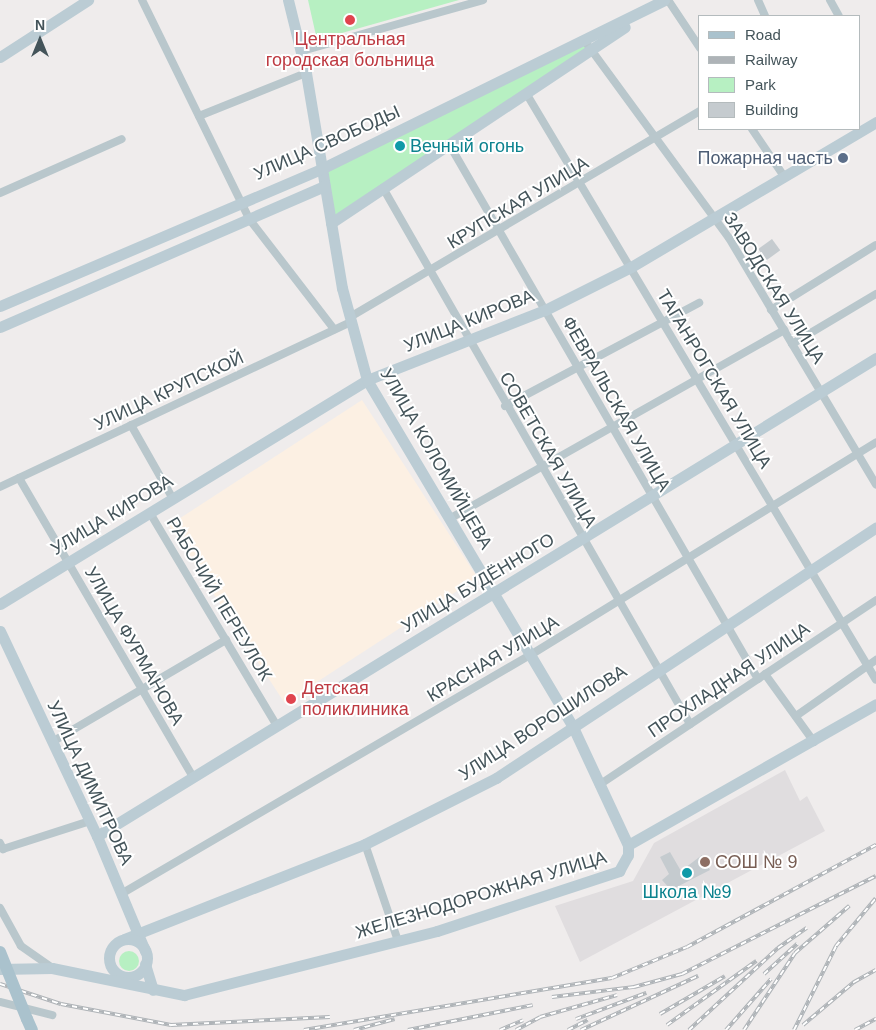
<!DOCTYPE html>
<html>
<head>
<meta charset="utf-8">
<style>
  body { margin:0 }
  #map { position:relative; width:876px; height:1030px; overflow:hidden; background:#efecec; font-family:Arial,sans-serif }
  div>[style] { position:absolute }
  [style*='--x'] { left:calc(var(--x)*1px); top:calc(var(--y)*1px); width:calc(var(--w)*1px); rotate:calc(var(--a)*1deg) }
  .commercial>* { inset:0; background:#fcf0e3; transform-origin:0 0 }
  .education>* { inset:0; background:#e0dddf }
  .green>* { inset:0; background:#b7f0c2 }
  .round { border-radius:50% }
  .building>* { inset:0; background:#c5cbcf; transform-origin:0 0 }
  .street>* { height:8px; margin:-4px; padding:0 4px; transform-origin:4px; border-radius:4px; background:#b9c7cc }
  .secondary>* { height:11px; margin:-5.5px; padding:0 5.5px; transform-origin:5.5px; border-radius:5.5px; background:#bbccd4 }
  .secondary>.ring { margin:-5.5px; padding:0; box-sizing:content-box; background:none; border:11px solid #bbccd4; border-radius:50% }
  .primary>* { height:12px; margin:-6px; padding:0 6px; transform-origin:6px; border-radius:6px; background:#aac2cd }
  .rail>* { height:4px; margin-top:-2px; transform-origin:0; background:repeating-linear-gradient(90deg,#fff 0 5.5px,#aeb3b7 0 11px); box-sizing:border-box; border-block:1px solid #aeb3b7 }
  .primary-bridge>* { height:12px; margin:-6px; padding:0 6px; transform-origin:6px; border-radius:6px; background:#aac2cd }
  .dots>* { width:14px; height:14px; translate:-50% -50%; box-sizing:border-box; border:2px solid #fff; border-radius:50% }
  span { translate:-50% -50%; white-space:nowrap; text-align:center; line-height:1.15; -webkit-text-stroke:4px #fff; paint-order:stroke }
  .health-label { font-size:18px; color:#be3a42 }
  .left { translate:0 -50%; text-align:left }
  .street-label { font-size:18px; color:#44545a }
  .culture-label { font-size:18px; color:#0d838f }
  .service-label { font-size:18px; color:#4e5e75 }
  .right { translate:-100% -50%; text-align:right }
  .education-label { font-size:18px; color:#785e54 }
  .legend { position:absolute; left:698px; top:15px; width:162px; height:115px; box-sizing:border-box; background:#fff; border:1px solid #b4bbbd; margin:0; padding:6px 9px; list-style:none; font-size:15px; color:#44545a }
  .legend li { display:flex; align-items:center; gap:10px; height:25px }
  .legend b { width:25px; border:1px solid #b4bbbd }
  .north { position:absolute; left:15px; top:15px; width:50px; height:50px; -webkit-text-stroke:4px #fff; paint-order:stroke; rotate:0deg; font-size:14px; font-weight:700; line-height:20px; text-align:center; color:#44545a }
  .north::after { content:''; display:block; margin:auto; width:18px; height:22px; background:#44545a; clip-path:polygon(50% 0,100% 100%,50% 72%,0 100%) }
</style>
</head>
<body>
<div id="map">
  <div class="commercial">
    <i style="left:362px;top:400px;width:212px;height:230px;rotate:57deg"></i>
  </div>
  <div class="education">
    <i style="clip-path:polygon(785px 770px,800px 801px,807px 796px,825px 831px,580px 962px,555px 906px,633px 881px,654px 843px)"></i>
  </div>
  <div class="green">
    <i style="clip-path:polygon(308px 0,459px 0,317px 40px)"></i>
    <i style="clip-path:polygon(584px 40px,590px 50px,331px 223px,323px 168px)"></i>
    <i class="round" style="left:119px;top:951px;width:20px;height:20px"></i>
  </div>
  <div class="building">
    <i style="left:772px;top:239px;width:14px;height:17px;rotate:54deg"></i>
    <i style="clip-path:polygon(670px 852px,681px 871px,702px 855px,710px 870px,671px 890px,662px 880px,669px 874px,660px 857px)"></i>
  </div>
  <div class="street">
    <i style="--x:142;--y:0;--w:245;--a:63.9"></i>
    <i style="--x:250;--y:220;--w:138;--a:52.4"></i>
    <i style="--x:668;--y:0;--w:58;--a:56.3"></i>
    <i style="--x:758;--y:0;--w:17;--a:66"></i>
    <i style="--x:830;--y:0;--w:18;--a:61"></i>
    <i style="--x:584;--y:40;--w:245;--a:53.8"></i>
    <i style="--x:729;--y:238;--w:287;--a:59.2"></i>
    <i style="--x:302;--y:51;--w:188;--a:-15.7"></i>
    <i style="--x:526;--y:93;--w:683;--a:59.19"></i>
    <i style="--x:199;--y:116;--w:115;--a:-21.9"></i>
    <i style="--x:752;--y:129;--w:55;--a:56"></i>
    <i style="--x:449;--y:144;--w:618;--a:59.99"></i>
    <i style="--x:383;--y:188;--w:618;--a:60.2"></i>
    <i style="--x:0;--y:193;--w:133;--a:-23.9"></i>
    <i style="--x:771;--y:310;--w:123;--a:-31.8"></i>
    <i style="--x:350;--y:317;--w:406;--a:-30.5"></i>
    <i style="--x:792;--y:344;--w:98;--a:-30.8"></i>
    <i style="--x:505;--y:406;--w:220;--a:-28"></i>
    <i style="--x:131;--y:425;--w:85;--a:60.4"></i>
    <i style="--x:19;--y:478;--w:346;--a:59.8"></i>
    <i style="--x:0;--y:487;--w:388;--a:-25.2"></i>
    <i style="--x:150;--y:513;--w:248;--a:59.2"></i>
    <i style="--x:449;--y:519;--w:385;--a:-29.4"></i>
    <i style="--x:765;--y:674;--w:84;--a:54.2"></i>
    <i style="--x:796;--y:716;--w:98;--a:-35"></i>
    <i style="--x:52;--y:742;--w:202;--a:-30.4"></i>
    <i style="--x:599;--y:785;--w:333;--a:-33.7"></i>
    <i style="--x:0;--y:843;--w:7;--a:63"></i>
    <i style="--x:3;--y:849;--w:91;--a:-17.8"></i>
    <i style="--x:365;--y:844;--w:102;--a:71.2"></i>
    <i style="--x:121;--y:894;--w:476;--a:-30.3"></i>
    <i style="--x:532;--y:654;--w:404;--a:-31.6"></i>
    <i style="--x:0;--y:908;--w:43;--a:61.1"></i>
    <i style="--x:21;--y:946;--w:38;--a:35"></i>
    <i style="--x:0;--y:1002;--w:54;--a:14"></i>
  </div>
  <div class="secondary">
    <i style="--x:288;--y:0;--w:75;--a:76.1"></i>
    <i style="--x:306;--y:73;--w:218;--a:80.5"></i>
    <i style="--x:342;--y:288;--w:95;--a:74.8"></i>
    <i style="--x:367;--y:380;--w:401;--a:59.3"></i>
    <i style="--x:572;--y:725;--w:132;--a:65"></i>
    <i style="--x:0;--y:57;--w:105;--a:-32.9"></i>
    <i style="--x:331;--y:223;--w:353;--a:-33.7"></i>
    <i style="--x:0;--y:306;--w:351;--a:-23.1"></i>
    <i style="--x:323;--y:168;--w:380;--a:-26.2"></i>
    <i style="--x:0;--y:327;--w:354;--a:-23.5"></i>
    <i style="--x:0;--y:604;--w:430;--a:-31.4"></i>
    <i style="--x:367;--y:380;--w:191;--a:-21.5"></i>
    <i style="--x:545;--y:310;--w:96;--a:-26.6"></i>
    <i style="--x:631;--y:267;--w:285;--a:-30.6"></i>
    <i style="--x:0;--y:631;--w:227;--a:64.7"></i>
    <i style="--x:97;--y:836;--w:125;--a:67.3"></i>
    <i style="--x:97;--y:836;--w:914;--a:-31.53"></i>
    <i style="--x:124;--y:939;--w:259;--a:-21.5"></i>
    <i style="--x:365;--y:844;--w:147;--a:-26.7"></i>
    <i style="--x:496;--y:778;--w:455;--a:-33.4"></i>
    <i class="ring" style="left:109px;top:939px;width:27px;height:27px"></i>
    <i style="--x:145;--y:964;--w:27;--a:73"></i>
    <i style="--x:0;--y:969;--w:52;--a:-1.1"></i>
    <i style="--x:52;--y:968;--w:135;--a:11.6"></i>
    <i style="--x:184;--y:995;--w:261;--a:-14.2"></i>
    <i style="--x:437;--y:931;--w:192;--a:-18.2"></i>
    <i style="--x:619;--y:871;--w:18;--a:-61"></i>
    <i style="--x:628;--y:855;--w:10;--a:-90"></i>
    <i style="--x:628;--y:845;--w:285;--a:-29.6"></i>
  </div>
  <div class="primary">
    <i style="--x:27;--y:1019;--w:12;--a:66"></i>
  </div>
  <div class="rail">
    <i style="--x:764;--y:974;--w:45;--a:-42.3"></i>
    <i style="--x:0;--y:984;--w:64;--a:18.2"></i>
    <i style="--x:61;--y:1004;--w:112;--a:10.8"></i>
    <i style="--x:171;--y:1025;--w:159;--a:-2.9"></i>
    <i style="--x:552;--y:997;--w:83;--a:-7"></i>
    <i style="--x:634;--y:987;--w:50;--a:-15.2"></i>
    <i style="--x:682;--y:974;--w:217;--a:-26.8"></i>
    <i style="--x:660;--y:1014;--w:75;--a:-30.3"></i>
    <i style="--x:576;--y:1019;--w:75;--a:-20.4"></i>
    <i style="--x:667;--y:1025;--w:110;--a:-35.7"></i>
    <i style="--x:803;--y:1025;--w:67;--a:-40.1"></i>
    <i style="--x:854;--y:982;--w:25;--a:-29"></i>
    <i style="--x:304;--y:1030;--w:312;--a:-9.6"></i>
    <i style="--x:612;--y:978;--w:81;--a:-22.5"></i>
    <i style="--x:687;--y:947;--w:215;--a:-28.4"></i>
    <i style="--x:354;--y:1030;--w:42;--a:-15"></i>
    <i style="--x:408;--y:1030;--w:127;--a:-11.3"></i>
    <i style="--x:500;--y:1030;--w:25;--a:-23"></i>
    <i style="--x:516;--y:1030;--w:27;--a:-28"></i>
    <i style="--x:540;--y:1017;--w:80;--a:-15.9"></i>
    <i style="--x:568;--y:1030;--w:22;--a:-27"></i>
    <i style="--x:581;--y:1030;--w:129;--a:-24.8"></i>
    <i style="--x:689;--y:1030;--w:121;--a:-42.7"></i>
    <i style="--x:778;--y:948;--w:35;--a:-35"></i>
    <i style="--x:726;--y:1030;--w:68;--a:-48.6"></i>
    <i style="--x:744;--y:1030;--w:92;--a:-56.5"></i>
    <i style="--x:795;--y:953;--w:72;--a:-41"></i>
    <i style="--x:794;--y:1030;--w:94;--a:-63.4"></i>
    <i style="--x:836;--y:946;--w:62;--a:-50.2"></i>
    <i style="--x:855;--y:1030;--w:24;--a:-28"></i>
  </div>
  <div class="primary-bridge">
    <i style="--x:0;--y:952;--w:72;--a:68.1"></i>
  </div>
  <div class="dots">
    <i style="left:350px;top:20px;background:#e0444e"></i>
    <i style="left:400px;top:146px;background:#0f9aa8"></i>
    <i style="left:843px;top:158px;background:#5c6f8a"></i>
    <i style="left:291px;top:699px;background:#e0444e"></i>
    <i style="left:705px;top:862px;background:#8d6e63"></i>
    <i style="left:687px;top:873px;background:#0f9aa8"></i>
  </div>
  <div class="health-label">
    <span style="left:350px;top:50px">Центральная<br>городская больница</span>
    <span class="left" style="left:302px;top:699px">Детская<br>поликлиника</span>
  </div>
  <div class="street-label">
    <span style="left:327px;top:143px;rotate:-24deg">УЛИЦА СВОБОДЫ</span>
    <span style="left:518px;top:203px;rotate:-31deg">КРУПСКАЯ УЛИЦА</span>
    <span style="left:774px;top:288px;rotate:58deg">ЗАВОДСКАЯ УЛИЦА</span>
    <span style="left:469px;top:321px;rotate:-22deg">УЛИЦА КИРОВА</span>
    <span style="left:714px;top:379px;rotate:59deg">ТАГАНРОГСКАЯ УЛИЦА</span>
    <span style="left:169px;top:391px;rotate:-25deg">УЛИЦА КРУПСКОЙ</span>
    <span style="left:616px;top:404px;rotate:60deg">ФЕВРАЛЬСКАЯ УЛИЦА</span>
    <span style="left:548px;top:450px;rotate:60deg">СОВЕТСКАЯ УЛИЦА</span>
    <span style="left:436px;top:459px;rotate:60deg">УЛИЦА КОЛОМИЙЦЕВА</span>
    <span style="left:112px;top:515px;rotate:-31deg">УЛИЦА КИРОВА</span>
    <span style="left:478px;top:583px;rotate:-31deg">УЛИЦА БУДЁННОГО</span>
    <span style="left:219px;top:599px;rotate:59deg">РАБОЧИЙ ПЕРЕУЛОК</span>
    <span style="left:134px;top:646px;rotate:60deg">УЛИЦА ФУРМАНОВА</span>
    <span style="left:493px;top:659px;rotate:-31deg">КРАСНАЯ УЛИЦА</span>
    <span style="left:729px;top:680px;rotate:-34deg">ПРОХЛАДНАЯ УЛИЦА</span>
    <span style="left:543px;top:723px;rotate:-33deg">УЛИЦА ВОРОШИЛОВА</span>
    <span style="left:90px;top:783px;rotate:65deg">УЛИЦА ДИМИТРОВА</span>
    <span style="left:481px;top:895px;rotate:-17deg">ЖЕЛЕЗНОДОРОЖНАЯ УЛИЦА</span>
  </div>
  <div class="culture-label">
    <span class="left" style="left:410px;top:146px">Вечный огонь</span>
    <span style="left:687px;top:892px">Школа №9</span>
  </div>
  <div class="service-label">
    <span class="right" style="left:833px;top:158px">Пожарная часть</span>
  </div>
  <div class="education-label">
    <span class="left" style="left:715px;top:862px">СОШ № 9</span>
  </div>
  <ul class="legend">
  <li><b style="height:6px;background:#aac2cd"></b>Road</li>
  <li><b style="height:6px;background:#aeb3b7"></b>Railway</li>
  <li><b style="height:14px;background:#b7f0c2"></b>Park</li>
  <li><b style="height:14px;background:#c5cbcf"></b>Building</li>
  </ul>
  <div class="north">N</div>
</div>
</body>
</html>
